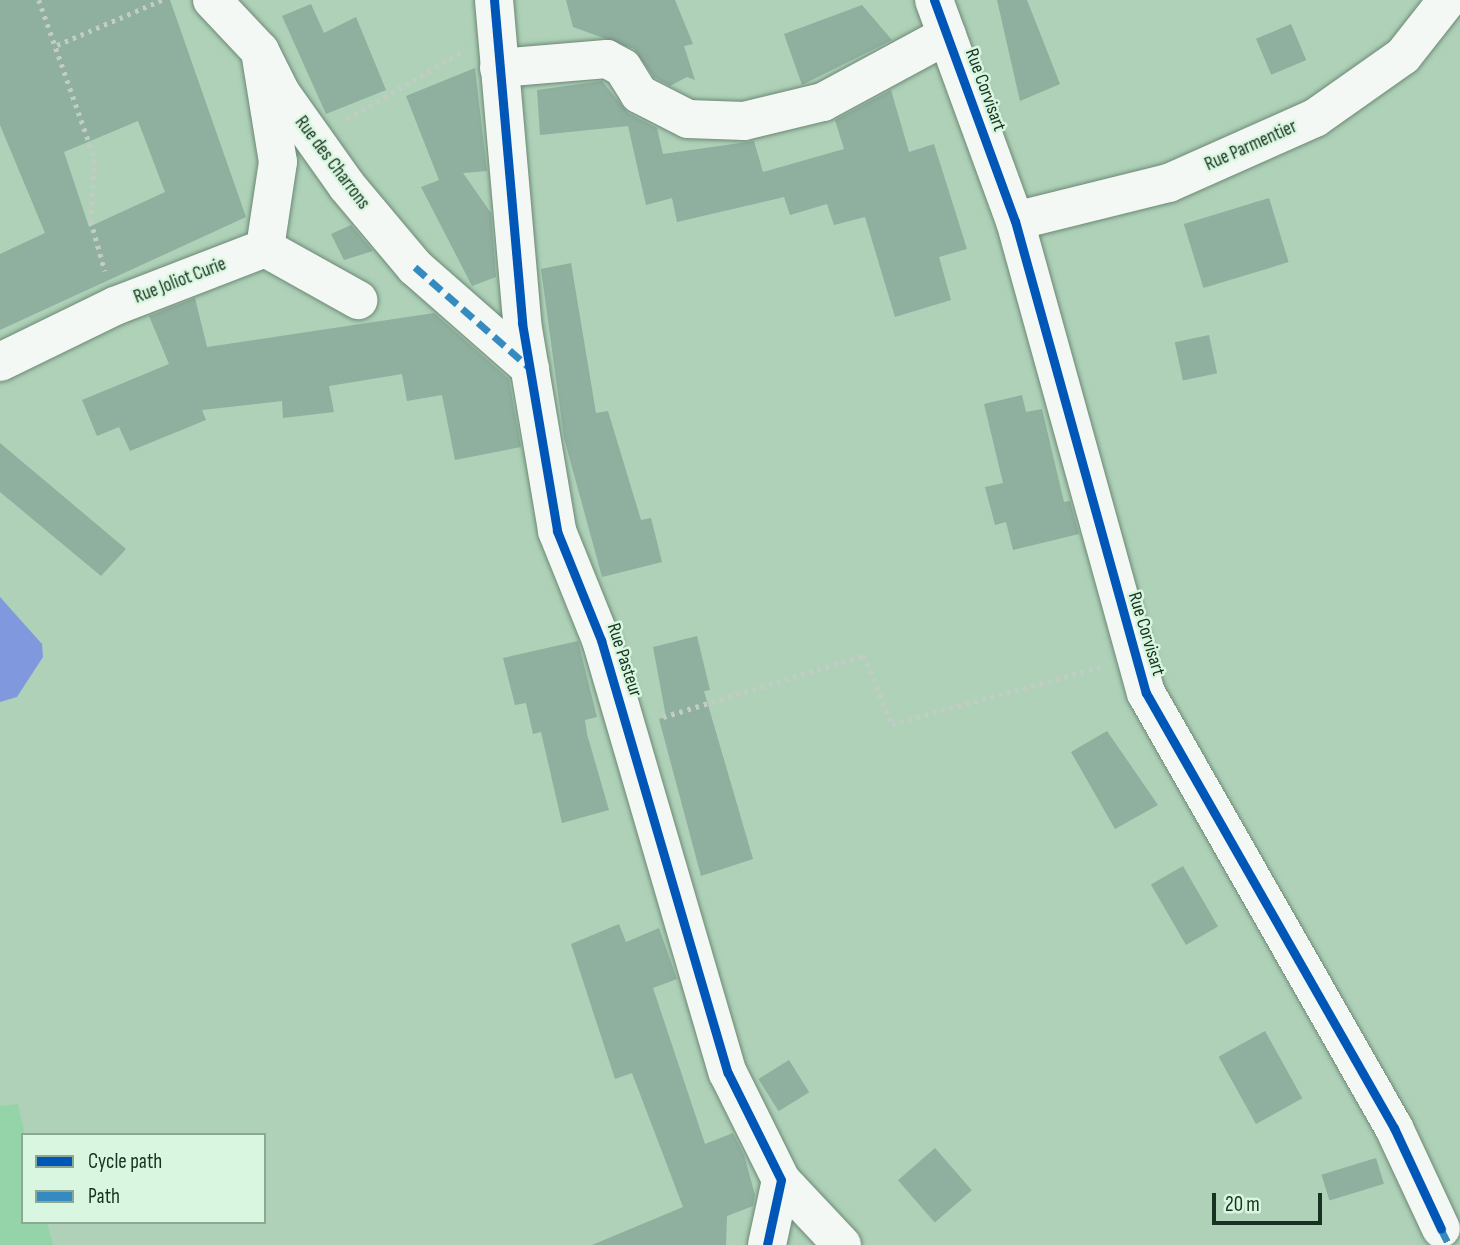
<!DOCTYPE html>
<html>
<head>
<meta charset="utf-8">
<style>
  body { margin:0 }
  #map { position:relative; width:1460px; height:1245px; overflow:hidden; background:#aed1b8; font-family:"Sofia Sans Condensed",sans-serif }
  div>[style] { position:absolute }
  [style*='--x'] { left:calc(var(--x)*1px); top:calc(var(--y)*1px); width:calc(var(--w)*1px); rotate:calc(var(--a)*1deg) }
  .green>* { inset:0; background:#95d3a8 }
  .water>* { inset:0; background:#8099de }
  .building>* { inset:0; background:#8faf9f; transform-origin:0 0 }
  .path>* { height:4.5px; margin-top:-2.25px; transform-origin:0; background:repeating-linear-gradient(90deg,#c2ccc5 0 3.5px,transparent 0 8.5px) }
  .roads { filter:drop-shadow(0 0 2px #6d8875) drop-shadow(0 0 2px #6d8875) }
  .street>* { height:38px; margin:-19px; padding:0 19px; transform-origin:19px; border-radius:19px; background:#f3f8f4 }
  .secondary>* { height:38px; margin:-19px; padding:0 19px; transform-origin:19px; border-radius:19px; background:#f3f8f4 }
  .quiet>* { height:7px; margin-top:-3.5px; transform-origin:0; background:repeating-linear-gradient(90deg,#358bc0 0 14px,transparent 0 21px) }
  .cycleway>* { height:9px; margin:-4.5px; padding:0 4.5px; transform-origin:4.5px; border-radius:4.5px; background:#0057b8 }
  span { translate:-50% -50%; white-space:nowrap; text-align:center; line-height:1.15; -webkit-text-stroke:5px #d9f7e0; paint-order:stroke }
  .street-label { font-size:19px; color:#183221 }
  .legend { position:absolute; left:21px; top:1133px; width:245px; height:91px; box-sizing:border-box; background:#d9f7e0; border:2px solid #8ca894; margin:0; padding:9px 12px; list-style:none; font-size:21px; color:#183221 }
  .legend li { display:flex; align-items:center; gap:14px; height:35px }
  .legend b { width:35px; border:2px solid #8ca894 }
  .scale { position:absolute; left:1212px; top:1193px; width:110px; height:32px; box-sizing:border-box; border:4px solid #183221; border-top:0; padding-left:9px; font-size:21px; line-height:24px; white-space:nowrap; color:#183221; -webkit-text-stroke:5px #d9f7e0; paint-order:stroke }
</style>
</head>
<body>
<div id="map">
  <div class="green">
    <i style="clip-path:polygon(18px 1104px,25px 1135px,23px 1222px,47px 1222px,53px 1245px,0 1245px,0 1106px)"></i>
  </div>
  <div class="water">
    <i style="clip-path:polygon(0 597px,42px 644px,43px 657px,17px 697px,0 702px)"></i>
  </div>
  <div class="building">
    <i style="clip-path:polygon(evenodd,0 0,170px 0,246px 217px,0 330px,0 254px,45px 233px,0 125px,0 0,138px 121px,165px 192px,89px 227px,64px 152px,138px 121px)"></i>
    <i style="clip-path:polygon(566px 0,675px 0,693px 44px,684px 46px,695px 80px,687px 77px,670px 86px,654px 77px,634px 49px,573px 27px)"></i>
    <i style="clip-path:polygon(997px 0,1027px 0,1060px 84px,1020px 101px)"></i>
    <i style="clip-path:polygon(311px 4px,324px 33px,356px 17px,386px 90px,326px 114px,282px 16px)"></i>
    <i style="clip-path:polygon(862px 5px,892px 40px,802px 85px,784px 34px)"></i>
    <i style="left:1291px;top:24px;width:39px;height:38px;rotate:67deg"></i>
    <i style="clip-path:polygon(475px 68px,487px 171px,463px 173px,491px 213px,496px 277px,472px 286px,421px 187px,439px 180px,406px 96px)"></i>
    <i style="clip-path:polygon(602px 81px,628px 113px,657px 128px,663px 154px,754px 141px,763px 172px,844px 149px,835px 120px,891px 90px,909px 152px,934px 144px,967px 249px,939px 257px,951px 300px,895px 317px,865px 217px,834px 225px,827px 204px,790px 215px,784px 197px,677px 222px,672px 198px,646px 205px,628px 126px,540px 135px,537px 90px)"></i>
    <i style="left:1269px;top:198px;width:67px;height:89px;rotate:73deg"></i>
    <i style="clip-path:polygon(351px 225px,373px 251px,344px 260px,331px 234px)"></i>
    <i style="clip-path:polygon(571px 263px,596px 413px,608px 411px,641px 520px,651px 518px,662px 562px,602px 577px,564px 438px,541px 269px)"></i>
    <i style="clip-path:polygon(195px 298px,207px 347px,434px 313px,509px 379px,521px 447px,455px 460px,442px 395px,407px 401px,402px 374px,329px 386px,334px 412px,283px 418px,282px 401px,202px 410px,206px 420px,130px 451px,119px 427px,97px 436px,82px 400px,169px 364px,149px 316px)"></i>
    <i style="left:1209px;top:335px;width:39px;height:35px;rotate:78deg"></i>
    <i style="clip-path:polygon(1022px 395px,1026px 412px,1042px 409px,1064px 502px,1070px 501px,1079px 534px,1013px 550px,1006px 522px,995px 525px,985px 487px,1003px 483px,984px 404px)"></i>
    <i style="clip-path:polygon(0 443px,126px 549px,101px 576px,0 492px)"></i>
    <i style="clip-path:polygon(697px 636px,710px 690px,704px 691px,753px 859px,701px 876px,659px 719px,666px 717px,653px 647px)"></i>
    <i style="clip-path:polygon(578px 641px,597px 717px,585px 720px,587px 734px,609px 810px,562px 823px,541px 732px,533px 734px,526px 703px,515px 705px,503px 658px)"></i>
    <i style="clip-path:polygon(1107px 731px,1158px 805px,1115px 829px,1071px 752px)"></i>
    <i style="left:1183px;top:866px;width:70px;height:37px;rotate:60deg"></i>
    <i style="clip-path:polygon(619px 924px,626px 942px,659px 928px,677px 979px,653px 988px,705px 1144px,733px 1133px,744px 1155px,755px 1195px,753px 1206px,727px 1216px,726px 1245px,592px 1245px,683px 1207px,632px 1073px,615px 1079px,571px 944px)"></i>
    <i style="left:1265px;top:1031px;width:77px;height:53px;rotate:61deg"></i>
    <i style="left:789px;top:1060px;width:38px;height:36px;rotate:58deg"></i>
    <i style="left:935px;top:1148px;width:56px;height:49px;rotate:49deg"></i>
    <i style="left:1376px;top:1158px;width:27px;height:57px;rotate:73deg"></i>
  </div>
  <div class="path">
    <i style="--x:39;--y:0;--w:169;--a:70.6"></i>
    <i style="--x:95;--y:159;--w:62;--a:93.7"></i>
    <i style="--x:91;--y:221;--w:52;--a:74.4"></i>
    <i style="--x:57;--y:45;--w:114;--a:-23.2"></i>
    <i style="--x:347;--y:119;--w:131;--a:-30.3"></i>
    <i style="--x:663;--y:717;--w:210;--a:-17.1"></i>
    <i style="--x:864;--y:655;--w:74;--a:67.9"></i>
    <i style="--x:892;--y:724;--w:217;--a:-15.3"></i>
  </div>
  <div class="roads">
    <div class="street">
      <i style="--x:212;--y:0;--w:70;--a:46.7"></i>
      <i style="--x:260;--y:51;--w:112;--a:80.8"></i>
      <i style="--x:278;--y:162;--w:87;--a:98.6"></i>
      <i style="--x:934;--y:0;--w:235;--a:69.9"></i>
      <i style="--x:1015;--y:221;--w:490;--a:74.5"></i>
      <i style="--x:1146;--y:693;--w:501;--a:60.31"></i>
      <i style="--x:1394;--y:1128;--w:111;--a:65"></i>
      <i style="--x:260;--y:51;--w:47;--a:63.4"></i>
      <i style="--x:281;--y:93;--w:114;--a:54.6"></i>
      <i style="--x:347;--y:186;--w:106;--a:50"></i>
      <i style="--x:415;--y:267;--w:153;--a:41.3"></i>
      <i style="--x:499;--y:68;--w:108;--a:-4.8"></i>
      <i style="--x:607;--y:59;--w:18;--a:29"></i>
      <i style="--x:623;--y:68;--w:31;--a:58"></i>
      <i style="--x:639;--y:94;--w:55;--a:27"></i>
      <i style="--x:688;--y:119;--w:56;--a:2"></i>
      <i style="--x:744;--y:121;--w:81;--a:-13.5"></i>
      <i style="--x:823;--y:102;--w:141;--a:-28.4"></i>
      <i style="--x:1015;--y:221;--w:159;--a:-13.9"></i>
      <i style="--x:1169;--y:183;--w:160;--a:-24"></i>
      <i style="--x:1315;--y:118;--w:108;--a:-35.2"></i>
      <i style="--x:1403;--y:56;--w:71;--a:-51.8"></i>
      <i style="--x:0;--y:362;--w:128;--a:-26"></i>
      <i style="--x:115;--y:306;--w:161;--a:-21.1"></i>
      <i style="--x:265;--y:248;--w:107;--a:29.2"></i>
      <i style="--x:781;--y:1180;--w:89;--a:46.8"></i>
    </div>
    <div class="secondary">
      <i style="--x:494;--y:0;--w:324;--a:85"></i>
      <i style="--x:522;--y:323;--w:211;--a:80.4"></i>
      <i style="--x:557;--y:531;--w:118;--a:68"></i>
      <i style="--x:601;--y:640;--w:451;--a:73.7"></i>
      <i style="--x:728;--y:1073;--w:119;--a:63.6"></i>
      <i style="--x:781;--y:1180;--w:66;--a:102.2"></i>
    </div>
  </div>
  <div class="quiet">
    <i style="--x:415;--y:267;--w:153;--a:41.3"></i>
    <i style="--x:1441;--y:1229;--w:18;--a:63"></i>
  </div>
  <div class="cycleway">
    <i style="--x:494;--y:0;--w:324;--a:85"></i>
    <i style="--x:522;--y:323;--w:211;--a:80.4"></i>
    <i style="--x:557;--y:531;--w:118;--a:68"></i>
    <i style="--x:601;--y:640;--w:451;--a:73.7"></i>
    <i style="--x:728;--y:1073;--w:119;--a:63.6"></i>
    <i style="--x:781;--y:1180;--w:66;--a:102.2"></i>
    <i style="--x:934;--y:0;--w:235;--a:69.9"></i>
    <i style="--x:1015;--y:221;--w:490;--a:74.5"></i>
    <i style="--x:1146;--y:693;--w:501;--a:60.31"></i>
    <i style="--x:1394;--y:1128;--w:111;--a:65"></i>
  </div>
  <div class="street-label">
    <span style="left:985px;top:90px;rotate:70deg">Rue Corvisart</span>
    <span style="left:1251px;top:146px;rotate:-24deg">Rue Parmentier</span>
    <span style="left:332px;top:163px;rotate:53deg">Rue des Charrons</span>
    <span style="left:180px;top:281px;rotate:-21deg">Rue Joliot Curie</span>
    <span style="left:1146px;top:634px;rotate:73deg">Rue Corvisart</span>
    <span style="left:624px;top:660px;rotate:72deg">Rue Pasteur</span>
  </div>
  <ul class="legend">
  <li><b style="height:9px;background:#0057b8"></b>Cycle path</li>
  <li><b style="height:9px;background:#358bc0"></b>Path</li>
  </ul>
  <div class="scale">20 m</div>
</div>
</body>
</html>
